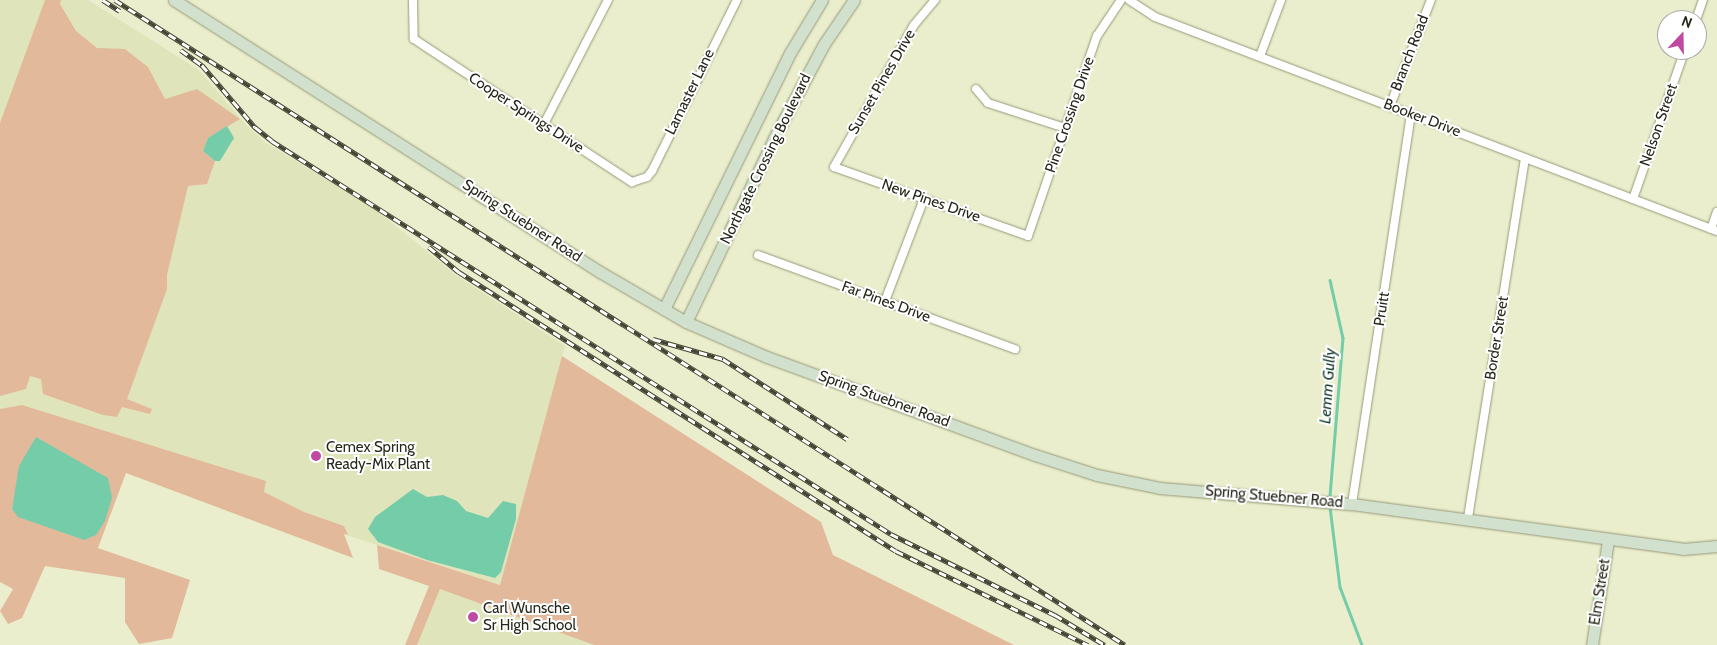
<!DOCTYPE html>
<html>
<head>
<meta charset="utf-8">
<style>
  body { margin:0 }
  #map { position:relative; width:1717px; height:645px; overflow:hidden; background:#eaeecc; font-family:Cabin,sans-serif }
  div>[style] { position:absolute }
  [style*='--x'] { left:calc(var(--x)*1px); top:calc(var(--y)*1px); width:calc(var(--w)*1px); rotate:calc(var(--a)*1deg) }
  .built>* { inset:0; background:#e0e4ba }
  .green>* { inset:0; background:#e2b99b }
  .water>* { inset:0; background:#75cca9 }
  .stream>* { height:2.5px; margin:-1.25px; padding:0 1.25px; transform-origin:1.25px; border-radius:1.25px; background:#75cca9 }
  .roads { filter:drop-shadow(0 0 1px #969979) drop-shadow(0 0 1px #969979) }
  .street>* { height:8px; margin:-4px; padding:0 4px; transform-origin:4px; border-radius:4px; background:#fff }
  .secondary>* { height:11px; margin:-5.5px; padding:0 5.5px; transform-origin:5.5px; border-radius:5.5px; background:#d2e0ce }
  .rail>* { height:4.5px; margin-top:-2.25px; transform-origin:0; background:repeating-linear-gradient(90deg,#fff 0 8px,#434434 0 16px); box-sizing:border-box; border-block:1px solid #434434 }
  .dots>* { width:14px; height:14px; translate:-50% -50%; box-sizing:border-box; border:2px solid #fff; border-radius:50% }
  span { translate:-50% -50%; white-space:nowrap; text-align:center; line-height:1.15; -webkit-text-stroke:4px #fff; paint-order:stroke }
  .street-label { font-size:15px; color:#27281b }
  .poi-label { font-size:15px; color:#27281b }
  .left { translate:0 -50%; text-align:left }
  .water-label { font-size:16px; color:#163d2e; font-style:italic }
  .north { position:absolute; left:1657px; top:10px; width:50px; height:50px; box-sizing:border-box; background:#fff; border:1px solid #a9a9a4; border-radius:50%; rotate:21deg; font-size:14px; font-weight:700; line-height:20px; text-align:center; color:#27281b }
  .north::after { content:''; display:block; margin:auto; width:18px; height:22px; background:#be4aa2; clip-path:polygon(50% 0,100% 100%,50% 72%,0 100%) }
</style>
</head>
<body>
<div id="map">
  <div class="built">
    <i style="clip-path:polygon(0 0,88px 0,199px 70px,248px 127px,266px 143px,375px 209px,457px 276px,565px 346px,500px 585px,0 422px)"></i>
    <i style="clip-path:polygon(440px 589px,594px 645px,417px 645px)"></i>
  </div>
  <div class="green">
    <i style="clip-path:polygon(45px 0,61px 0,60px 4px,76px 31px,97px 48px,125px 49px,148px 67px,165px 99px,197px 89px,240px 119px,208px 138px,203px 151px,215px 161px,207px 184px,188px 186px,167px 275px,167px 289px,127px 399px,152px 409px,150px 414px,122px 407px,117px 417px,103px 415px,43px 394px,41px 379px,30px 376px,26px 389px,0 396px,0 123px)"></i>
    <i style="clip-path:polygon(562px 356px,821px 522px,833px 555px,1014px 645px,594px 645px,440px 589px,417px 645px,405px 645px,429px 586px,379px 569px,377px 545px,500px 585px)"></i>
    <i style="clip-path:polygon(evenodd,22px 405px,266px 481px,264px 492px,304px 512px,344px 526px,348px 535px,344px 534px,353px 558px,126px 473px,98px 548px,190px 580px,172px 638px,139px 644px,125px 622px,125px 578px,45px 566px,22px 618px,8px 624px,0 611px,13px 589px,0 582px,0 409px,22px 405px,14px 499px,96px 535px,12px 509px,14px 499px)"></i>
  </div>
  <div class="water">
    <i style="clip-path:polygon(227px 126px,234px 138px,220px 161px,215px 161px,203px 151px,208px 138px)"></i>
    <i style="clip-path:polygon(36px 437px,108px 478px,112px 498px,105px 521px,96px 535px,84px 540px,18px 517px,12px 509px,19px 466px)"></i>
    <i style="clip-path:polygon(413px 489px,427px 497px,443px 495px,457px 501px,466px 511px,488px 518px,503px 501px,516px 504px,516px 519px,501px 572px,495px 578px,427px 560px,378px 542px,368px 529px,375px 517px)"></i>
  </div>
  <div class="stream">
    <i style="--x:1330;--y:280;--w:59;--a:77.4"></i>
    <i style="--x:1343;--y:338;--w:158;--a:94.7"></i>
    <i style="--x:1330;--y:507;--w:81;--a:82.9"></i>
    <i style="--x:1340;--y:587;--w:62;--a:69.2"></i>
  </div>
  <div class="roads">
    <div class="street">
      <i style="--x:413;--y:0;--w:39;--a:89"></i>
      <i style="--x:414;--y:39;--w:261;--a:33.3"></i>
      <i style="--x:632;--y:182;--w:16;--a:-18"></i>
      <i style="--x:647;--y:177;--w:8;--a:-50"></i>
      <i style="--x:652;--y:171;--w:191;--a:-63.6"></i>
      <i style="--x:935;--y:0;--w:33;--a:130"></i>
      <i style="--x:914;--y:25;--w:163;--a:119.4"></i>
      <i style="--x:834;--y:167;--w:206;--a:19.6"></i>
      <i style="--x:1028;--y:236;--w:212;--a:-71"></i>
      <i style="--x:1097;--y:36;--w:43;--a:-56.3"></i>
      <i style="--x:1129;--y:0;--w:31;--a:33"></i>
      <i style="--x:1155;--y:17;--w:601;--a:20.85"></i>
      <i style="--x:1696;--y:20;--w:21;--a:-71"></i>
      <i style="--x:1260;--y:56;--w:60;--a:-69.4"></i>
      <i style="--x:976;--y:89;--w:18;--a:49"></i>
      <i style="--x:988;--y:103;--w:81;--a:18"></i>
      <i style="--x:1390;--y:106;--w:114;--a:-68.9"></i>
      <i style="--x:544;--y:124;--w:140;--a:-62.7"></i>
      <i style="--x:1633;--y:199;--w:158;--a:-70.8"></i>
      <i style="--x:1711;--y:229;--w:18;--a:-71"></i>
      <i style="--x:758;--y:255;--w:274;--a:20.1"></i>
      <i style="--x:885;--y:301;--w:109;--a:-69.1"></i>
      <i style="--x:1352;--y:504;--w:394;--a:-81.4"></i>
      <i style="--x:1468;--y:518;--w:364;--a:-81"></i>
    </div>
    <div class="secondary">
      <i style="--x:174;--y:0;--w:505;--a:32.56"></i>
      <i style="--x:600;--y:272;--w:99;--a:30.2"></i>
      <i style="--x:686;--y:322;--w:88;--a:23.4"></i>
      <i style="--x:767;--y:357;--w:285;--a:20.1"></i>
      <i style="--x:1035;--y:455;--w:65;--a:17.9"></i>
      <i style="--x:1097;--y:475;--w:64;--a:11.7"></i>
      <i style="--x:1160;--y:488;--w:193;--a:4.8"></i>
      <i style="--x:1352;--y:504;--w:334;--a:7.7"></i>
      <i style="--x:1683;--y:549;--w:34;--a:-5"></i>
      <i style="--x:664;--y:309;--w:285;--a:-63.8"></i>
      <i style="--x:790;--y:53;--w:62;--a:-58.9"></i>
      <i style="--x:686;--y:322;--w:204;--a:-64.4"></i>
      <i style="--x:774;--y:138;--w:106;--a:-62"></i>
      <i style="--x:824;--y:44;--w:53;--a:-55.7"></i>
      <i style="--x:1592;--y:645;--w:106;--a:-81.3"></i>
    </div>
  </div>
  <div class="rail">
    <i style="--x:103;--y:0;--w:20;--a:33"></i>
    <i style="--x:115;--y:0;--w:1198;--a:32.56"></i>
    <i style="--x:181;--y:50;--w:26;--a:36"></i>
    <i style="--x:202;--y:65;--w:82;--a:49.5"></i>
    <i style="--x:255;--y:127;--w:22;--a:39"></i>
    <i style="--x:272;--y:141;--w:733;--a:32.41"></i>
    <i style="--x:891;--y:534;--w:183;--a:26.3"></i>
    <i style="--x:1055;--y:615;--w:58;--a:31"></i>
    <i style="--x:429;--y:247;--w:39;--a:40"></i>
    <i style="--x:459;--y:272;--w:518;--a:32.56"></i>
    <i style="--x:896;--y:551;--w:214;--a:26.1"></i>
    <i style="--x:653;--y:339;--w:73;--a:15.9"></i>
    <i style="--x:723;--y:359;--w:148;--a:32.8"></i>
  </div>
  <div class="dots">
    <i style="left:316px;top:456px;background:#be4aa2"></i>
    <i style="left:473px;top:617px;background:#be4aa2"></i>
  </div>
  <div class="street-label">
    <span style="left:1410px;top:53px;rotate:-69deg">Branch Road</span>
    <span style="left:882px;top:82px;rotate:-60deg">Sunset Pines Drive</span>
    <span style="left:690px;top:92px;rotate:-64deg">Lamaster Lane</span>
    <span style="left:526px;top:113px;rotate:33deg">Cooper Springs Drive</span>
    <span style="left:1070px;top:115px;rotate:-71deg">Pine Crossing Drive</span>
    <span style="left:1422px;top:118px;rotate:21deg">Booker Drive</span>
    <span style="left:1659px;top:125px;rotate:-71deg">Nelson Street</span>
    <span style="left:766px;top:159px;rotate:-64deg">Northgate Crossing Boulevard</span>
    <span style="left:931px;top:201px;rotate:19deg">New Pines Drive</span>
    <span style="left:522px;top:221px;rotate:33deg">Spring Stuebner Road</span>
    <span style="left:886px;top:302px;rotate:20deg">Far Pines Drive</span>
    <span style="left:1382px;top:309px;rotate:-81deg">Pruitt</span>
    <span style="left:1497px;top:338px;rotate:-81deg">Border Street</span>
    <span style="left:884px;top:399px;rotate:20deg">Spring Stuebner Road</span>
    <span style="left:1274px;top:497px;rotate:5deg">Spring Stuebner Road</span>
    <span style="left:1600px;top:592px;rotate:-81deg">Elm Street</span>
  </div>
  <div class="poi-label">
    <span class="left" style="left:326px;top:456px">Cemex Spring<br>Ready-Mix Plant</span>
    <span class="left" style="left:483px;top:617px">Carl Wunsche<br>Sr High School</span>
  </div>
  <div class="water-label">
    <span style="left:1328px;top:386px;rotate:-86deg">Lemm Gully</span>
  </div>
  <div class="north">N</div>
</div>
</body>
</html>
